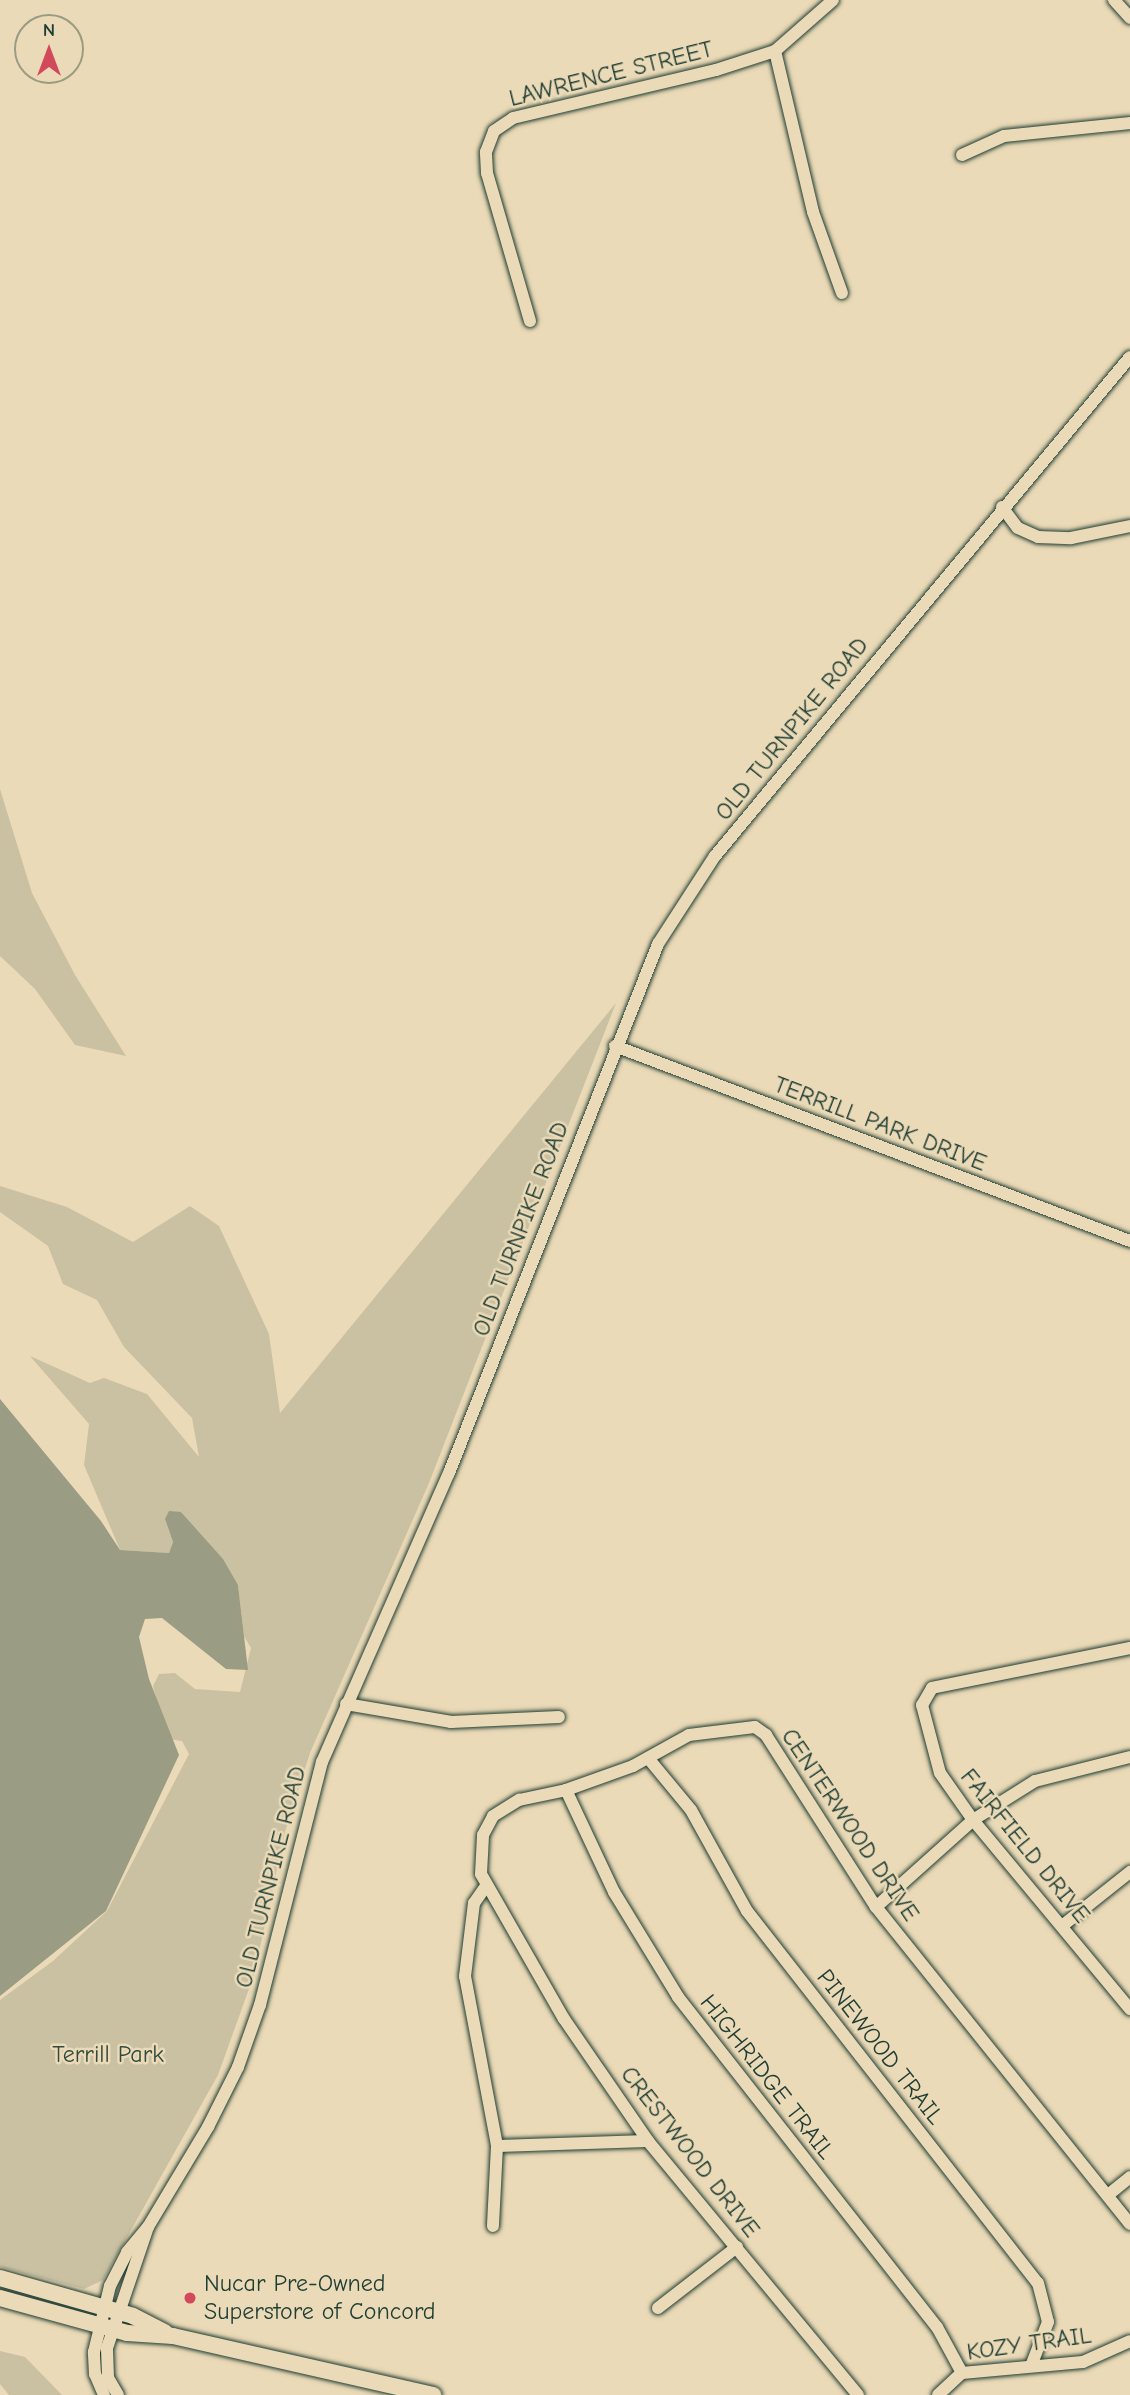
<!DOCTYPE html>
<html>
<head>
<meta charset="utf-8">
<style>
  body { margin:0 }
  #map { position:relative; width:1130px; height:2395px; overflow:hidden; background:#ebdab7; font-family:"Comic Neue",sans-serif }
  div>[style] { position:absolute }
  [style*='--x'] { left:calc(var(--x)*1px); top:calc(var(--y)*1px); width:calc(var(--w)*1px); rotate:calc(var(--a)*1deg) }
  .green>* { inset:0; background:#cac1a2 }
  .water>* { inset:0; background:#9a9c83 }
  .roads { filter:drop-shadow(0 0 2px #1f3d34) drop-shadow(0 0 2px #1f3d34) }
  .minor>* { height:12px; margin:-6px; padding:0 6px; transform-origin:6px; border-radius:6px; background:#ebdab7 }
  .major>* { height:16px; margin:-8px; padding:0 8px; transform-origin:8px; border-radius:8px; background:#ebdab7 }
  .dots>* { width:19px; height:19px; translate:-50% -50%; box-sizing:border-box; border:4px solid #ebdab7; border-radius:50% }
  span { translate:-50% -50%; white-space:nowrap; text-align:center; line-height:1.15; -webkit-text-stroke:5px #ebdab7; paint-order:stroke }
  .street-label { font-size:24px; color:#1f3d34 }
  .park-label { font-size:24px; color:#304a3f }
  .poi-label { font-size:24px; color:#1f3d34 }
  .left { translate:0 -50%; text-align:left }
  .north { position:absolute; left:14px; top:14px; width:70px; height:70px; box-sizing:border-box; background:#ebdab7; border:2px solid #999b83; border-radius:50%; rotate:0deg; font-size:19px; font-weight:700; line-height:28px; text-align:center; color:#1f3d34 }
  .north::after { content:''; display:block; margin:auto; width:24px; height:32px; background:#d1495b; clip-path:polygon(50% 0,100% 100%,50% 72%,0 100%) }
</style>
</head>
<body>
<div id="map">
  <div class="green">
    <i style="clip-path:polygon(0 789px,32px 893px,75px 975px,126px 1056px,75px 1045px,35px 989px,0 956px)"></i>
    <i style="clip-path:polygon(616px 1003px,429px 1483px,310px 1753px,285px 1832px,254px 1975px,218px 2075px,103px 2280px,84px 2289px,0 2267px,0 2000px,53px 1961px,107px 1911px,189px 1754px,182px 1741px,167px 1739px,153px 1686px,159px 1674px,175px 1673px,195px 1689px,240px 1692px,251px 1648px,244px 1636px,238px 1585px,181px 1512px,165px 1519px,173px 1542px,169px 1553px,120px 1550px,84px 1465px,89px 1424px,30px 1356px,90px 1383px,104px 1378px,147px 1394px,199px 1457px,192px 1418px,124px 1347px,97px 1300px,63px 1284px,48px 1246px,0 1212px,0 1186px,67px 1207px,133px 1242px,190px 1206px,219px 1226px,269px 1334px,280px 1413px)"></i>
    <i style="clip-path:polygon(0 2351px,25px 2357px,62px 2395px,9px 2395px,0 2384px)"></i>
  </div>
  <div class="water">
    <i style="clip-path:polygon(0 1399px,101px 1521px,120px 1550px,169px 1553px,173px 1542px,165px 1519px,169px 1511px,181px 1512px,223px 1559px,238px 1585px,248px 1670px,226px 1669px,162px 1618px,145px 1619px,139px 1637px,149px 1679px,179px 1755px,106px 1911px,0 1996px)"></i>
  </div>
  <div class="roads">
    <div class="minor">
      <i style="--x:1114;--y:0;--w:24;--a:48"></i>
      <i style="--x:775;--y:51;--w:165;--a:76.7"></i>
      <i style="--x:813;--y:212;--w:86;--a:70.3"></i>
      <i style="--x:962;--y:155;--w:46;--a:-24.3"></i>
      <i style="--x:1004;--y:136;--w:127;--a:-5.9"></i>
      <i style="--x:530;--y:321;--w:154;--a:-106.2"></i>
      <i style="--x:487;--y:173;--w:21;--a:-93"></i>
      <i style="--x:486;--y:152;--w:22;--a:-69"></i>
      <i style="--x:494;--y:131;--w:23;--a:-34"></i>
      <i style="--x:513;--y:118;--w:209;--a:-13.3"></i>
      <i style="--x:716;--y:70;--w:62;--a:-17.9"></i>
      <i style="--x:775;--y:51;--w:77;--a:-41.3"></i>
      <i style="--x:1002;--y:507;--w:26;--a:53"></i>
      <i style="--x:1018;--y:528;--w:22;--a:24"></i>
      <i style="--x:1038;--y:537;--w:33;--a:2"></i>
      <i style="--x:1071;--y:538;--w:60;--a:-11.5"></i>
      <i style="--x:615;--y:1046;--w:551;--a:20.74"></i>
      <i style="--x:1130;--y:1648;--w:202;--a:168.6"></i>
      <i style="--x:932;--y:1688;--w:20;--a:120"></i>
      <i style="--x:922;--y:1705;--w:70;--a:75.2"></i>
      <i style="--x:940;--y:1773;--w:57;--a:54.9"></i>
      <i style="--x:973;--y:1820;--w:246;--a:50.3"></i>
      <i style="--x:346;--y:1704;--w:107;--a:9.7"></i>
      <i style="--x:451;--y:1722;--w:108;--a:-2.7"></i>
      <i style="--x:648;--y:1758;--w:67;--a:50.4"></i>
      <i style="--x:691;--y:1810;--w:115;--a:61"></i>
      <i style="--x:747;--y:1911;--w:472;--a:52"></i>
      <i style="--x:1038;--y:2283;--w:40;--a:75.6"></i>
      <i style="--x:1048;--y:2322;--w:47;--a:111.1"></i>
      <i style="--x:566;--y:1790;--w:113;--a:64.8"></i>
      <i style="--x:614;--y:1892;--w:123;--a:58.6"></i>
      <i style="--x:678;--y:1997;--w:420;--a:51.9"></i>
      <i style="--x:937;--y:2327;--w:52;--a:61.5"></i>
      <i style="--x:486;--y:1886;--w:21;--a:125"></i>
      <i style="--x:474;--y:1903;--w:74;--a:97"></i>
      <i style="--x:465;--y:1976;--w:173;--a:79.3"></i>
      <i style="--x:497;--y:2146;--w:80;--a:92.9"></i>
      <i style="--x:876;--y:1907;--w:130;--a:-41.9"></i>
      <i style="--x:973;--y:1820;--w:73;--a:-32.2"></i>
      <i style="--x:1035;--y:1781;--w:98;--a:-14.2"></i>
      <i style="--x:1062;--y:1926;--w:87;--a:-38.5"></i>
      <i style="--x:497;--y:2146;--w:151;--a:-1.9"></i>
      <i style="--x:1108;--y:2195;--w:28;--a:-39"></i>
      <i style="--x:658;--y:2308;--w:100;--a:-37.7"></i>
      <i style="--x:104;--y:2395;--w:23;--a:-113"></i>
      <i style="--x:95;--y:2374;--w:22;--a:-93"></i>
      <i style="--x:94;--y:2352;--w:68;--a:-76.4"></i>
      <i style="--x:110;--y:2286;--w:38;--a:-63"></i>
      <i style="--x:127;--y:2252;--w:33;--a:-50"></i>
      <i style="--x:148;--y:2227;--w:117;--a:-59"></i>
      <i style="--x:208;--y:2127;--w:67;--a:-63.4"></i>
      <i style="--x:238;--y:2067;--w:66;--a:-70.5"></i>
      <i style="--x:260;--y:2005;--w:251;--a:-75.7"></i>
      <i style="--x:322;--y:1762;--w:316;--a:-66.3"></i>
      <i style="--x:449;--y:1473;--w:569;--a:-68.44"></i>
      <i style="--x:658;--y:944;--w:105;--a:-57.1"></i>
      <i style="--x:715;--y:856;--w:649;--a:-50.25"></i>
      <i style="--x:118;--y:2395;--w:20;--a:-120"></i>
      <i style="--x:108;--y:2378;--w:30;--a:-92"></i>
      <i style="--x:107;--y:2348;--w:128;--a:-71.3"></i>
      <i style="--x:858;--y:2395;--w:330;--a:-129.6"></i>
      <i style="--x:648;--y:2141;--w:148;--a:-124.5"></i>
      <i style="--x:564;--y:2019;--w:167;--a:-119.8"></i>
      <i style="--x:481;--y:1874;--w:39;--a:-87"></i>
      <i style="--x:483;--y:1835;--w:21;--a:-62"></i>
      <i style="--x:493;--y:1816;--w:31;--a:-32"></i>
      <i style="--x:519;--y:1800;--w:48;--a:-12"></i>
      <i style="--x:566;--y:1790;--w:71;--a:-19.7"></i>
      <i style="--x:633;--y:1766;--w:64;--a:-29"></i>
      <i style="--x:689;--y:1735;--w:66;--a:-6.9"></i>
      <i style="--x:755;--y:1727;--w:14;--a:36"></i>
      <i style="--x:766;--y:1735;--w:204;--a:57.4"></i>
      <i style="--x:876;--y:1907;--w:406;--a:51.3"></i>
      <i style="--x:938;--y:2395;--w:33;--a:-43"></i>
      <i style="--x:962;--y:2373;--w:121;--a:-5.2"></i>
      <i style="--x:1083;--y:2362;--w:51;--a:-24.1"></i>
    </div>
    <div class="major">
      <i style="--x:0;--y:2278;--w:138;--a:15.9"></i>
      <i style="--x:133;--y:2316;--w:36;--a:27"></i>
      <i style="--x:0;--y:2298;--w:132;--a:15.4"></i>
      <i style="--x:127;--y:2333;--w:46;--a:3.7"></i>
      <i style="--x:173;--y:2336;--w:267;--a:12.8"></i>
    </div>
  </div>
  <div class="dots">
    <i style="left:190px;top:2298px;background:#d1495b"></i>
  </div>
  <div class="street-label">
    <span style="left:611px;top:74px;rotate:-14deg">LAWRENCE STREET</span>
    <span style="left:792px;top:729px;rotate:-51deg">OLD TURNPIKE ROAD</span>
    <span style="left:880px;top:1124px;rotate:21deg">TERRILL PARK DRIVE</span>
    <span style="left:521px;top:1229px;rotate:-69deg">OLD TURNPIKE ROAD</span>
    <span style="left:850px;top:1825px;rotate:56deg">CENTERWOOD DRIVE</span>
    <span style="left:1025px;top:1846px;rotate:51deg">FAIRFIELD DRIVE</span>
    <span style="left:271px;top:1877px;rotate:-76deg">OLD TURNPIKE ROAD</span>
    <span style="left:880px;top:2047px;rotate:52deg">PINEWOOD TRAIL</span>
    <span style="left:767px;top:2077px;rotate:52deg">HIGHRIDGE TRAIL</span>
    <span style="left:690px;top:2152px;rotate:52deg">CRESTWOOD DRIVE</span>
    <span style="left:1029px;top:2344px;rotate:-8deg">KOZY TRAIL</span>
  </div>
  <div class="park-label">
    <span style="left:108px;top:2055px">Terrill Park</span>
  </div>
  <div class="poi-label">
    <span class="left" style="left:204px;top:2298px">Nucar Pre-Owned<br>Superstore of Concord</span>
  </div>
  <div class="north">N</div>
</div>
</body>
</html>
